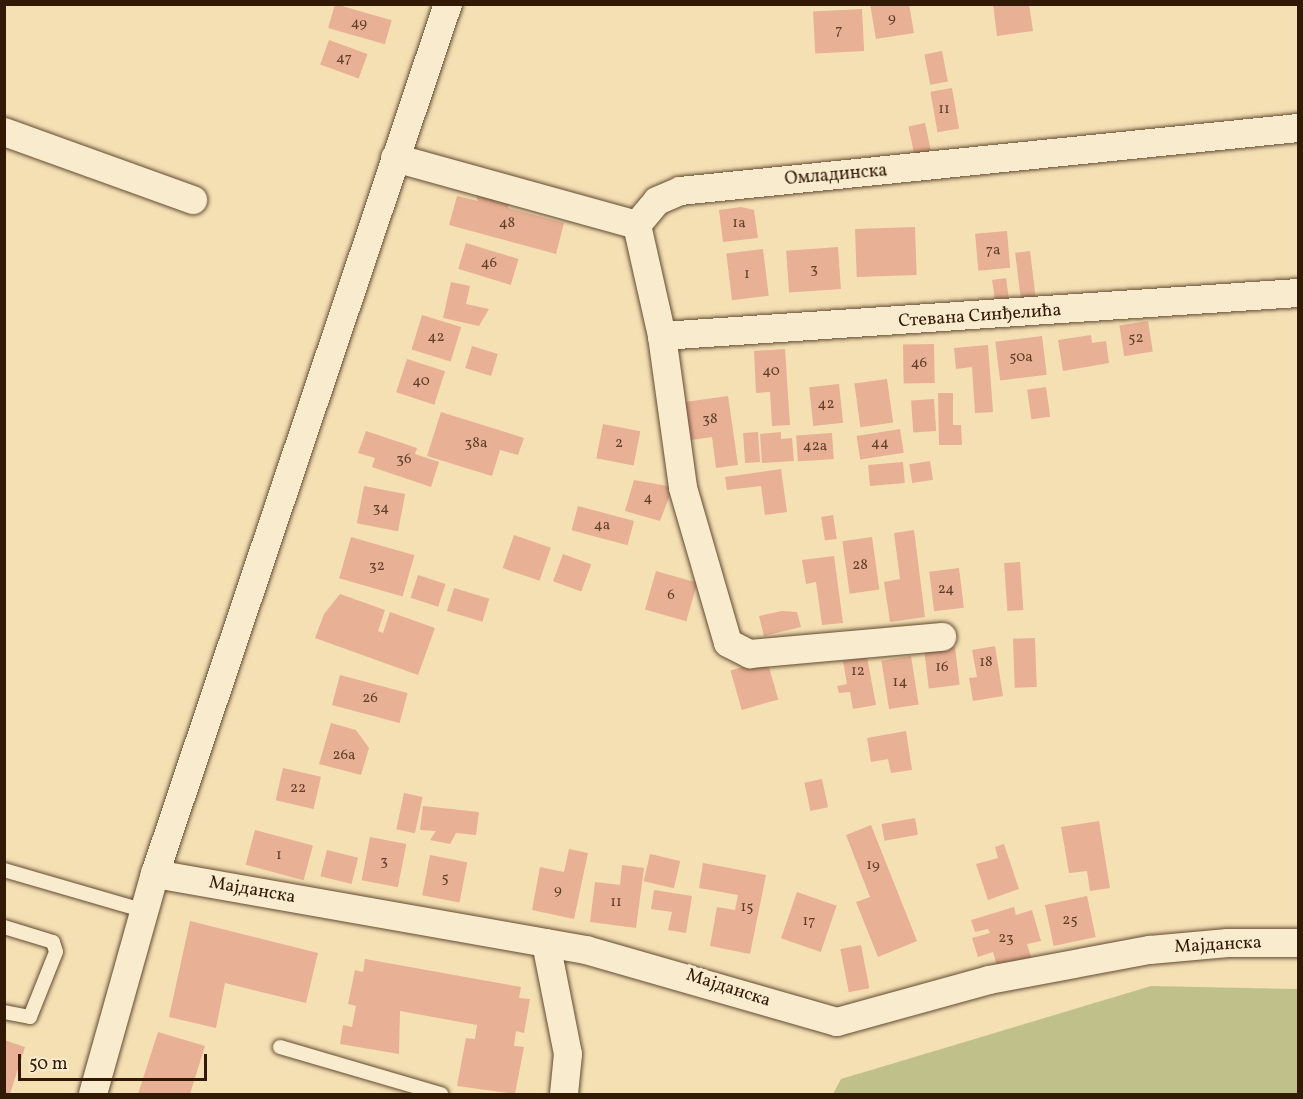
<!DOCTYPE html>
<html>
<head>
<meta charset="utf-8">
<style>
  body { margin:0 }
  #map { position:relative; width:1303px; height:1099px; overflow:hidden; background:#f5e0b4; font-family:Vollkorn,serif }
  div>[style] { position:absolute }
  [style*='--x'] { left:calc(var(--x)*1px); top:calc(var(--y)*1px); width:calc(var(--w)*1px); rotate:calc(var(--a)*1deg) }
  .green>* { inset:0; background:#c0c18a }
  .building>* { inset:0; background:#e8b094; transform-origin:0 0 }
  .roads { filter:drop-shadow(0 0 2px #634b32) drop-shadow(0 0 2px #634b32) }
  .lane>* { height:14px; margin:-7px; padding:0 7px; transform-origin:7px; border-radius:7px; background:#f8ebce }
  .street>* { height:28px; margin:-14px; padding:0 14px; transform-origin:14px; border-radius:14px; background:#f8ebce }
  span { translate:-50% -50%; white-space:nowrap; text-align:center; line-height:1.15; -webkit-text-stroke:6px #f8ebce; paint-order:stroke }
  .number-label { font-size:15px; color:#603f2a }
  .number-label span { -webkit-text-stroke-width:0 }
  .street-label { font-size:18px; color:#321906 }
  .frame { position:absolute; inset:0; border:6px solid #321906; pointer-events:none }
  .scale { position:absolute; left:18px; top:1054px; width:189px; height:27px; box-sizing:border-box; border:3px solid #321906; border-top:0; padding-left:8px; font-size:18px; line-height:21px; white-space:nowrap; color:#321906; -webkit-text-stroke:4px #f8ebce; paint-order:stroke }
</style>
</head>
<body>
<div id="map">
  <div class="green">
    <i style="clip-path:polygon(1151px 986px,1298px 989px,1298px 1094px,833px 1094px,841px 1079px)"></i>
  </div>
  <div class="building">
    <i style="left:335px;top:4px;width:59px;height:25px;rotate:16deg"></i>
    <i style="clip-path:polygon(870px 4px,909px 4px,914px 33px,876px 39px)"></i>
    <i style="clip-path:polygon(993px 4px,1029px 4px,1033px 31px,997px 36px)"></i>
    <i style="left:862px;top:9px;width:42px;height:49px;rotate:87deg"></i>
    <i style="left:329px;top:40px;width:41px;height:26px;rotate:20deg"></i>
    <i style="left:942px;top:51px;width:31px;height:18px;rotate:79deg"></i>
    <i style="left:952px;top:88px;width:41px;height:22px;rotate:80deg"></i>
    <i style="left:925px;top:123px;width:34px;height:17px;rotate:78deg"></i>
    <i style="clip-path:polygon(475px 193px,510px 202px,508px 208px,564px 223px,556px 254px,449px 225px,457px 196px,478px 201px)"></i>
    <i style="clip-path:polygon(741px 207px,754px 210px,758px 238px,723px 242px,719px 210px)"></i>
    <i style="left:915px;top:227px;width:48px;height:60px;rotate:88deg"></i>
    <i style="left:1007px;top:231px;width:37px;height:32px;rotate:85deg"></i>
    <i style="left:466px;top:243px;width:55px;height:27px;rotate:17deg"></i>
    <i style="left:838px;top:247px;width:42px;height:52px;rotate:86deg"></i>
    <i style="left:763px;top:249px;width:47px;height:37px;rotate:83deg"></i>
    <i style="left:1030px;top:251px;width:49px;height:15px;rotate:83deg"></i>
    <i style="left:1006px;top:278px;width:27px;height:14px;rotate:82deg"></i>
    <i style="clip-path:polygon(451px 282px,470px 286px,466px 304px,489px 309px,479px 326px,443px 318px)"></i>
    <i style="left:422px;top:315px;width:41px;height:36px;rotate:17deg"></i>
    <i style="left:1148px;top:321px;width:31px;height:29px;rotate:81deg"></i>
    <i style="clip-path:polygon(1091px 335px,1092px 343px,1106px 341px,1109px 363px,1063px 371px,1058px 340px)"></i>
    <i style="left:1042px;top:336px;width:39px;height:47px;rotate:83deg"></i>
    <i style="left:934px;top:344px;width:39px;height:31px;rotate:89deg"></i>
    <i style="clip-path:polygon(988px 345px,993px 412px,975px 413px,972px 367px,956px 369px,954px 348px)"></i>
    <i style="left:472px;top:346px;width:27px;height:23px;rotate:17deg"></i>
    <i style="clip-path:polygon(785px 349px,790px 425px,772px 426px,770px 392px,756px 393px,754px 351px)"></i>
    <i style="left:407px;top:359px;width:40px;height:35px;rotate:18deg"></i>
    <i style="left:887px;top:379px;width:44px;height:33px;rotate:82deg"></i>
    <i style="left:839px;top:384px;width:39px;height:30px;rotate:84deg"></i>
    <i style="left:1046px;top:387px;width:30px;height:19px;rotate:82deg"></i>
    <i style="clip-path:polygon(938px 393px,953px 393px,953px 425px,961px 425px,962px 445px,939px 445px)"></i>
    <i style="clip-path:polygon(728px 396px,738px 465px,716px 468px,712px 437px,691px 440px,685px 402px)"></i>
    <i style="left:934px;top:399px;width:32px;height:23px;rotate:86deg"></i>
    <i style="clip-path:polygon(441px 412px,524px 438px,518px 455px,500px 450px,492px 476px,427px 456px)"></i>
    <i style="left:603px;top:424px;width:38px;height:35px;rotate:11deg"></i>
    <i style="left:900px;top:429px;width:24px;height:44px;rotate:81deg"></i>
    <i style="clip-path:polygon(366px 431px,417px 448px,415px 454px,439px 462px,431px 487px,372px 467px,375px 458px,358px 453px)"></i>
    <i style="left:758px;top:432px;width:30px;height:15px;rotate:86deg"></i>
    <i style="clip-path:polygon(781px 432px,781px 439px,792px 438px,794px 461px,762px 463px,760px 434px)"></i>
    <i style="left:832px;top:433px;width:26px;height:36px;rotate:86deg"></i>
    <i style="left:930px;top:461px;width:19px;height:21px;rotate:81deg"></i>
    <i style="left:903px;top:462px;width:21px;height:35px;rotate:85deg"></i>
    <i style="clip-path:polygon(781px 469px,787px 512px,765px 515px,761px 486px,727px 490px,725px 477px)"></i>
    <i style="clip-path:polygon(634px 480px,673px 487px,660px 521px,625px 511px)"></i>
    <i style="left:364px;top:486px;width:42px;height:38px;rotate:11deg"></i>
    <i style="left:578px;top:506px;width:58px;height:25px;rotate:15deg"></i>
    <i style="left:833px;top:515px;width:24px;height:12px;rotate:81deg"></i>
    <i style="clip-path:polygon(914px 530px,925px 617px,890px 622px,884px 582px,900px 579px,894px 533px)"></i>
    <i style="left:514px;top:535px;width:39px;height:35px;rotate:19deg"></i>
    <i style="left:351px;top:537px;width:66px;height:43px;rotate:16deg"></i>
    <i style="left:872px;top:537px;width:53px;height:30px;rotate:82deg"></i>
    <i style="left:563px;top:554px;width:30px;height:29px;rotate:20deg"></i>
    <i style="clip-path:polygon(834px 556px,843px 623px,822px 625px,816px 582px,806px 584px,802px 560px)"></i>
    <i style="left:1020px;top:562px;width:48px;height:16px;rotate:86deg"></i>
    <i style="left:959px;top:568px;width:40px;height:30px;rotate:83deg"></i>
    <i style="left:656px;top:571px;width:43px;height:40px;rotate:16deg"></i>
    <i style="left:418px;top:575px;width:29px;height:24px;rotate:18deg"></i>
    <i style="left:454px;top:588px;width:37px;height:24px;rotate:17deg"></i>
    <i style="clip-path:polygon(340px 594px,385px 610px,378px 631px,383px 633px,390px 612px,435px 628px,418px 675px,315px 638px,324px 614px)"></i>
    <i style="clip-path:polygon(782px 611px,797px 612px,801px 627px,764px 636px,759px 616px)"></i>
    <i style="left:1035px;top:638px;width:49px;height:22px;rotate:88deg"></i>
    <i style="clip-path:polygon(995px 646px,1003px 696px,973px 701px,969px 678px,977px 677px,972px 650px)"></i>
    <i style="left:955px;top:647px;width:38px;height:31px;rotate:83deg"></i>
    <i style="left:911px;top:656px;width:49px;height:30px;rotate:81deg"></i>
    <i style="clip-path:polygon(867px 657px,876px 705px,853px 709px,850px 692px,839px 693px,837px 686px,847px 684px,843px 661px)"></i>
    <i style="left:767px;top:660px;width:41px;height:38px;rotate:74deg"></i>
    <i style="left:340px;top:675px;width:70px;height:31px;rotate:15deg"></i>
    <i style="clip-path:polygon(331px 723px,356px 730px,369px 748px,361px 775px,319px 764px)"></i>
    <i style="clip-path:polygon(906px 731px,912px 770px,891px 773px,888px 759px,871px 762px,867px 738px)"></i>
    <i style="left:283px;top:768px;width:39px;height:33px;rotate:13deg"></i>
    <i style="left:822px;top:779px;width:29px;height:18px;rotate:78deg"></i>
    <i style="left:404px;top:793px;width:19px;height:37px;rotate:12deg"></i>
    <i style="clip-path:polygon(423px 806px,479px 812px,476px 835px,456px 833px,450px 844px,430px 840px,436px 831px,420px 830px)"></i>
    <i style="left:915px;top:818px;width:17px;height:34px;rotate:80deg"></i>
    <i style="clip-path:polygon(1099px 821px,1110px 888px,1090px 891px,1087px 871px,1069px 873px,1061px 827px)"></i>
    <i style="clip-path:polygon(871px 825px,917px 941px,878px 957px,856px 902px,870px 897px,846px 835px)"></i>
    <i style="left:255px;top:830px;width:60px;height:36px;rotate:15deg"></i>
    <i style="left:370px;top:837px;width:37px;height:44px;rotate:11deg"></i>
    <i style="clip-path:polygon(1004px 844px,1019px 889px,988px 900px,976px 864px,998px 858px,995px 847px)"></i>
    <i style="clip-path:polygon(569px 849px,588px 853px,574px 919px,532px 910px,540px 867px,564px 872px)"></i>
    <i style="left:327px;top:850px;width:32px;height:27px;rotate:14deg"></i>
    <i style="left:650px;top:854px;width:31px;height:28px;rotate:13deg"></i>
    <i style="left:430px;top:855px;width:38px;height:41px;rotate:11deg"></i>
    <i style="clip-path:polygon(703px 863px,766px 875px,750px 954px,710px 946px,717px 907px,735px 910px,738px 895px,699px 888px)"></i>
    <i style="clip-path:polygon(622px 865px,644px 868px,636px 928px,590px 922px,595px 882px,620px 885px)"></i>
    <i style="clip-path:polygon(654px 890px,692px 896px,686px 933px,668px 930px,672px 912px,651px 909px)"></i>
    <i style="left:797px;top:892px;width:42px;height:49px;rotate:19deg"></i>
    <i style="left:1087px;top:896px;width:42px;height:43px;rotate:78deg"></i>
    <i style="clip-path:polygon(1014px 907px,1016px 915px,1032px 910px,1041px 941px,1027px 944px,1033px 963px,999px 973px,993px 952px,978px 957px,972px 938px,990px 933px,988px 929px,975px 932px,971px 920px)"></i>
    <i style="clip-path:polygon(190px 921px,318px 953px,306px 1003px,225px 983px,216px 1028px,169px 1017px)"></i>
    <i style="left:861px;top:945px;width:44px;height:21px;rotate:79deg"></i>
    <i style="clip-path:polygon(365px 959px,521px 987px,519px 998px,530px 999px,524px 1033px,516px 1031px,514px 1046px,524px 1047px,515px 1094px,457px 1086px,466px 1038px,475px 1039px,477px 1025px,400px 1011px,399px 1054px,340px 1044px,343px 1025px,352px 1027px,356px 1006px,348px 1004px,355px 970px,363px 972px)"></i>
    <i style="clip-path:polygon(158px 1032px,205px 1046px,190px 1094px,138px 1094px)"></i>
    <i style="clip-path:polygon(4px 1040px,25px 1047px,10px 1094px,4px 1094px)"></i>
  </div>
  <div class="roads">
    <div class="lane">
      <i style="--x:4;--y:870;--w:147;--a:16.2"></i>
      <i style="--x:4;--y:927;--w:51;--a:17"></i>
      <i style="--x:53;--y:942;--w:10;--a:73"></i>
      <i style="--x:56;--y:952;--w:70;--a:111.8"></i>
      <i style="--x:30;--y:1017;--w:26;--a:-169"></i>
      <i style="--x:280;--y:1047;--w:168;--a:16.3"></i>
    </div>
    <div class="street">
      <i style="--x:4;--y:132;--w:201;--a:19.8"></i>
      <i style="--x:395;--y:158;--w:251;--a:15.5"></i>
      <i style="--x:637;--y:225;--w:31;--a:-50"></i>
      <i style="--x:657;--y:201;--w:25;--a:-23"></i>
      <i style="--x:680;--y:191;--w:621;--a:-5.82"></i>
      <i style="--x:637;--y:225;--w:114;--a:77.3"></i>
      <i style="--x:662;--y:336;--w:153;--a:82.1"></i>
      <i style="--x:683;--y:488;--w:161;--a:73.8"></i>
      <i style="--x:728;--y:643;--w:25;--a:27"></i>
      <i style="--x:750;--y:654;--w:193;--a:-5.1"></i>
      <i style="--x:662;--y:336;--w:637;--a:-3.87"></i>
      <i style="--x:155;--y:874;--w:438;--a:10"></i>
      <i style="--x:586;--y:950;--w:261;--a:16"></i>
      <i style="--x:837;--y:1022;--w:158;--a:-15.4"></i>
      <i style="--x:989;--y:980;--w:164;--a:-10.6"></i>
      <i style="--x:1150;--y:950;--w:78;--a:-5.1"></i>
      <i style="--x:1228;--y:943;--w:70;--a:0"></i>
      <i style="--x:546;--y:943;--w:113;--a:78.8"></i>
      <i style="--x:568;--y:1054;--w:40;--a:95.7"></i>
      <i style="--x:93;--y:1094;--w:229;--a:-74.3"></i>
      <i style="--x:155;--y:874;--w:918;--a:-71.39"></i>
    </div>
  </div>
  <div class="number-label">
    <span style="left:892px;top:19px">9</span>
    <span style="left:359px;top:24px">49</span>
    <span style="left:839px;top:31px">7</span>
    <span style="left:344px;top:59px">47</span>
    <span style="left:944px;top:110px">11</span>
    <span style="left:507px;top:224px">48</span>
    <span style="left:739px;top:224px">1a</span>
    <span style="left:993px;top:251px">7a</span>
    <span style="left:489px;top:264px">46</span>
    <span style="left:814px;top:270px">3</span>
    <span style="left:747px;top:275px">1</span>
    <span style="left:436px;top:338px">42</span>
    <span style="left:1136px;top:339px">52</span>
    <span style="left:1021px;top:358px">50a</span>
    <span style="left:919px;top:364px">46</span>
    <span style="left:771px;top:372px">40</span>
    <span style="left:421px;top:382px">40</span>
    <span style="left:826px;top:405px">42</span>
    <span style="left:710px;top:420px">38</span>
    <span style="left:476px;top:444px">38a</span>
    <span style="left:619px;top:444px">2</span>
    <span style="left:880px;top:444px">44</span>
    <span style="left:815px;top:447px">42a</span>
    <span style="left:404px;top:460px">36</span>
    <span style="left:648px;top:499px">4</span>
    <span style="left:381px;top:509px">34</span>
    <span style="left:602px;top:526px">4a</span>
    <span style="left:860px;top:566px">28</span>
    <span style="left:377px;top:567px">32</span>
    <span style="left:946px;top:590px">24</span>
    <span style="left:671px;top:596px">6</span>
    <span style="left:986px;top:663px">18</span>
    <span style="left:942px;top:668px">16</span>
    <span style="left:858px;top:672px">12</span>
    <span style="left:900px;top:683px">14</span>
    <span style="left:370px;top:699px">26</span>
    <span style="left:344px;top:756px">26a</span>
    <span style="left:298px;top:789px">22</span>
    <span style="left:279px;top:856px">1</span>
    <span style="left:384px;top:862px">3</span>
    <span style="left:873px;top:866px">19</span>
    <span style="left:445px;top:879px">5</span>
    <span style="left:558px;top:891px">9</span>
    <span style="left:616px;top:903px">11</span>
    <span style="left:747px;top:908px">15</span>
    <span style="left:1070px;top:921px">25</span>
    <span style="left:809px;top:922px">17</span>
    <span style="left:1006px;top:939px">23</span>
  </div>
  <div class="street-label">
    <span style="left:836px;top:176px;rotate:-5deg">Омладинска</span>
    <span style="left:980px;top:317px;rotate:-4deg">Стевана Синђелића</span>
    <span style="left:252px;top:891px;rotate:10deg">Мајданска</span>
    <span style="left:1218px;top:946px;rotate:-3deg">Мајданска</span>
    <span style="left:728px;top:989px;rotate:18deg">Мајданска</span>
  </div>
  <div class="frame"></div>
  <div class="scale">50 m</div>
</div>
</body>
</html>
